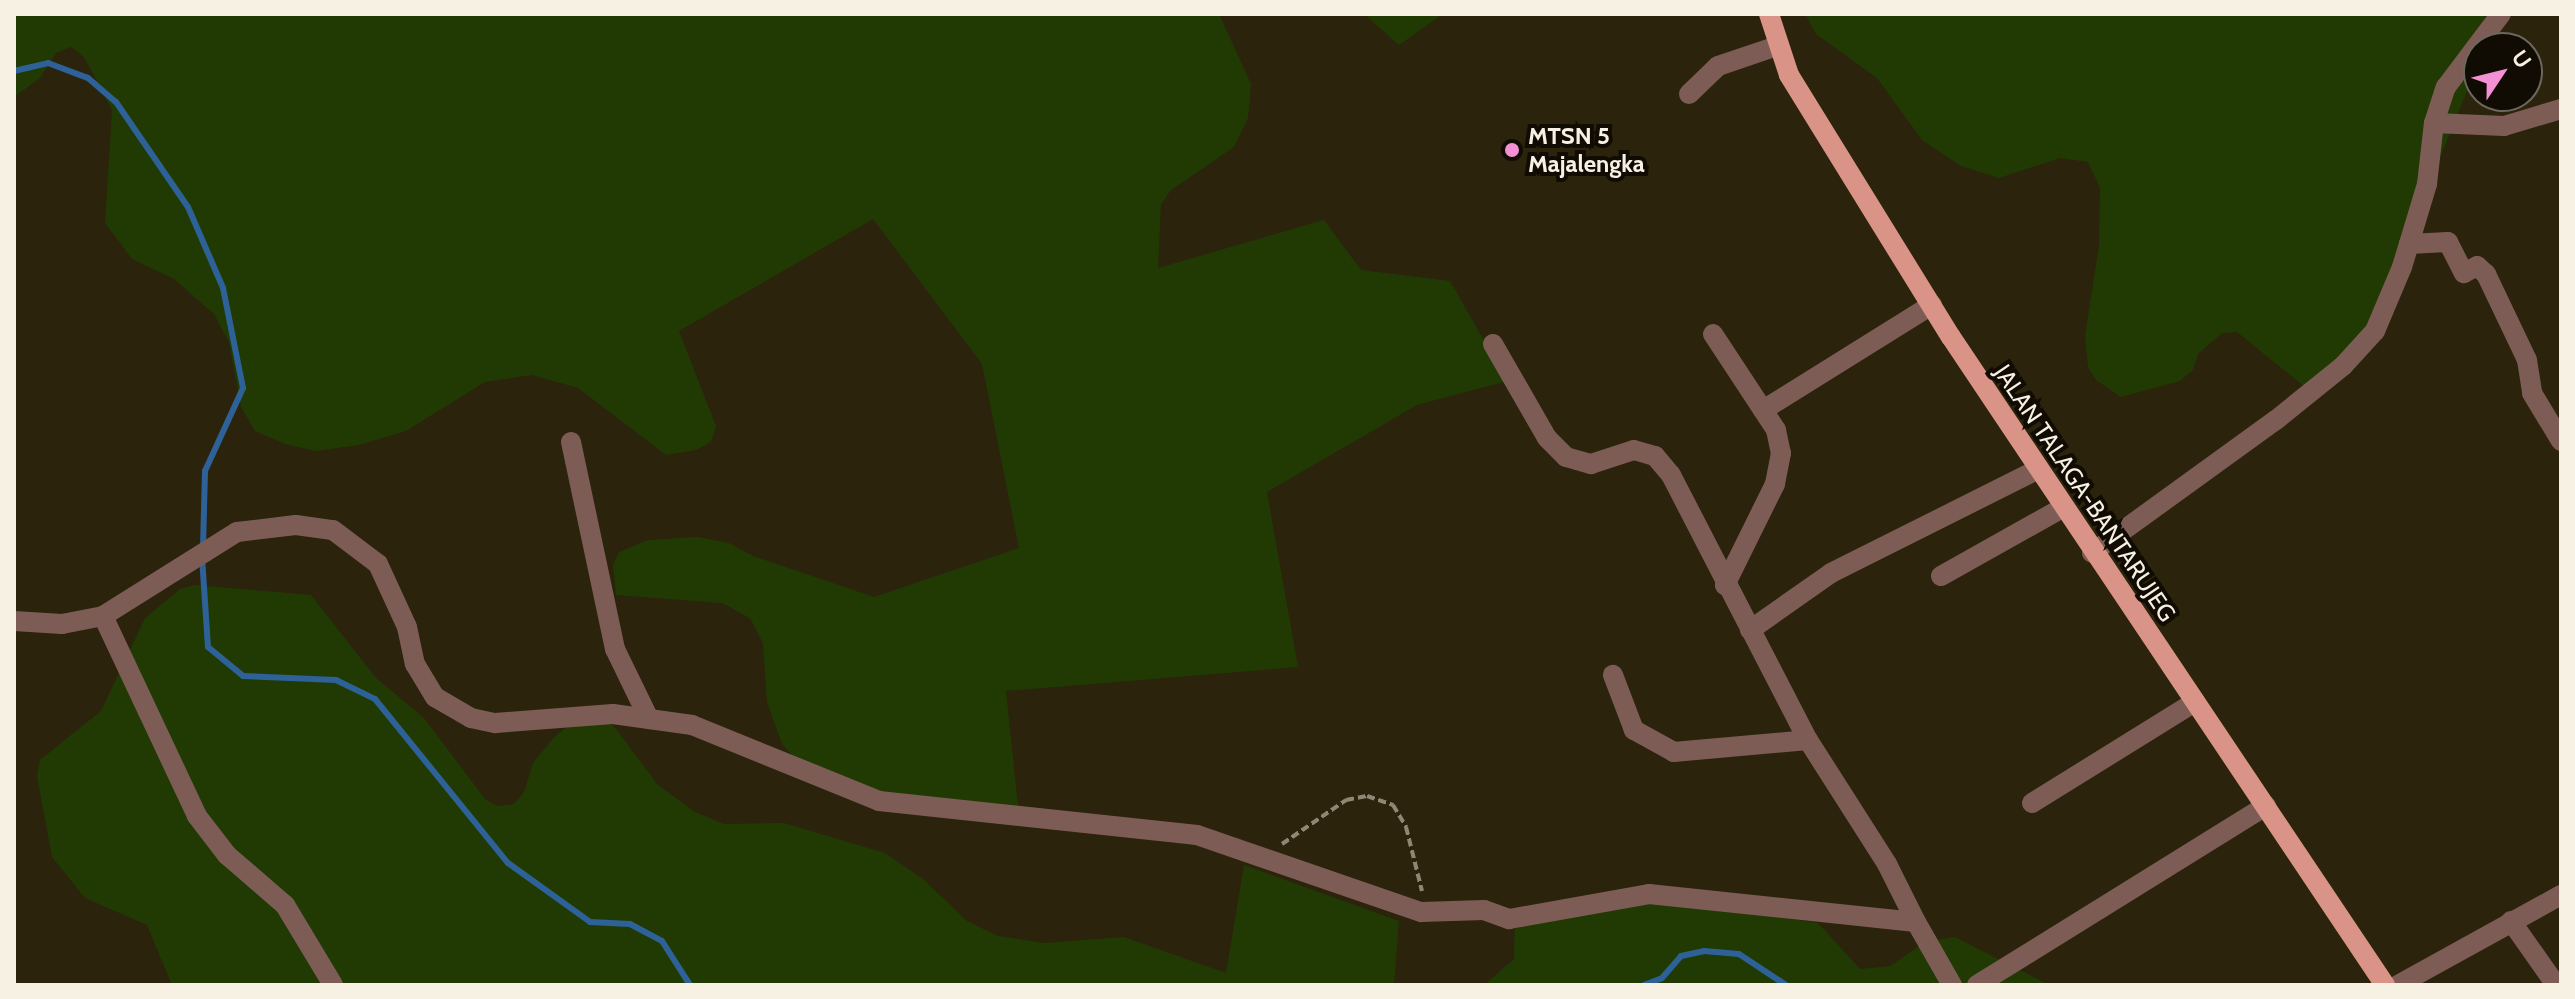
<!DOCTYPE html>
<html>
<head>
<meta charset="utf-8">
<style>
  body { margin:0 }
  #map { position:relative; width:2575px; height:999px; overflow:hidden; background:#2b230b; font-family:Cabin,sans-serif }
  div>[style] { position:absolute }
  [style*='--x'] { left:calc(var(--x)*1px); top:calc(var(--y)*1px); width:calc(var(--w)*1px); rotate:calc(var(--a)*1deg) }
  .green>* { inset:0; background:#213a04 }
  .stream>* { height:6px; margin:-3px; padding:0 3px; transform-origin:3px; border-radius:3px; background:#2e6197 }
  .path>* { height:4px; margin-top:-2px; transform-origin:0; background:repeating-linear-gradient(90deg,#8e8774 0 8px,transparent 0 12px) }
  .minor>* { height:20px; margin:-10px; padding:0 10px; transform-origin:10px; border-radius:10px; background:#7e5c56 }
  .major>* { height:20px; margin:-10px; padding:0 10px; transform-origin:10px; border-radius:10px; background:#da9487 }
  .dots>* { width:22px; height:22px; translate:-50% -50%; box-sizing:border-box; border:4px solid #100c04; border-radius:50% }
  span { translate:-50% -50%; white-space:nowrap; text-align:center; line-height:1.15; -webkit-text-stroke:8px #100c04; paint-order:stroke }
  .poi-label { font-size:24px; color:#f7f1e3; font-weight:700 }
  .left { translate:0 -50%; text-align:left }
  .street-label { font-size:24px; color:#f7f1e3 }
  .frame { position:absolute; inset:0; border:16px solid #f7f1e3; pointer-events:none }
  .north { position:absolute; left:2463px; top:32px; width:80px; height:80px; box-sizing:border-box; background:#100c04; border:2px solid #6c685d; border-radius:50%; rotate:55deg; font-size:22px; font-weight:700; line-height:32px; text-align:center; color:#f7f1e3 }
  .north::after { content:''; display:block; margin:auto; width:28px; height:36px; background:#f491d4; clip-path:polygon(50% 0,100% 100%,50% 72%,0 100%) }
</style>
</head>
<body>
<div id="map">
  <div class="green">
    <i style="clip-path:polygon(14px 14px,1219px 14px,1251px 84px,1248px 118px,1234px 147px,1171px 190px,1161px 204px,1158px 268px,1324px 220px,1361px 270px,1450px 281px,1507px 381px,1417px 405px,1267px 492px,1298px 667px,1006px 691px,1019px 816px,819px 785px,782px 744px,767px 702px,763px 643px,750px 618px,722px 603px,616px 595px,613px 565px,619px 552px,648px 540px,698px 537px,729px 543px,753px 556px,874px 597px,1019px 548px,982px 364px,873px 219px,679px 331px,716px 426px,711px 442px,696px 450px,666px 455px,578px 388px,532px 375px,485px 382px,406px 431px,359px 445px,315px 451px,285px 444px,255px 431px,241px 407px,229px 342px,214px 314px,174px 279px,132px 259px,105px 223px,112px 110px,84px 57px,71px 47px,56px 53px,40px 78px,14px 97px)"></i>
    <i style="clip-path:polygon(1364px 14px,1443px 14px,1399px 45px)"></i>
    <i style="clip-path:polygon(1805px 14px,2486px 14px,2466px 94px,2363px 346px,2311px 392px,2237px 332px,2222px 333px,2198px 354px,2193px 370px,2180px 381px,2121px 397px,2096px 380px,2088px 367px,2085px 336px,2099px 245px,2100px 188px,2088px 162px,2060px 158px,1999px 178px,1961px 166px,1922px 140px,1877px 78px,1816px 34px)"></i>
    <i style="clip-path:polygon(195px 585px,311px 595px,376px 678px,424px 718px,485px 799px,497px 806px,514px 804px,524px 792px,533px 763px,555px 736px,567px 727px,599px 721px,613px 725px,658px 785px,695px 812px,724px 824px,784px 823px,885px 853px,923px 879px,967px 921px,998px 936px,1044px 943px,1124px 937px,1226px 973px,1244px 865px,1399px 921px,1394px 985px,172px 985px,147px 925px,85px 898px,52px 857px,37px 776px,40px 760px,101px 711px,145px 618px,180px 589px)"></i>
    <i style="clip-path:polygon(1640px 896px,1818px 923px,1860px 969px,1890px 966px,1925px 942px,1955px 937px,2049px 985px,1484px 985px,1514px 959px,1515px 915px)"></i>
  </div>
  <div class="stream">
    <i style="--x:14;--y:71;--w:35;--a:-13"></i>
    <i style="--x:48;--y:63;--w:43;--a:20.6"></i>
    <i style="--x:88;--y:78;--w:37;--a:41"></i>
    <i style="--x:116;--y:102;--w:127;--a:55.6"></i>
    <i style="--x:188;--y:207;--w:88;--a:66.6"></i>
    <i style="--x:223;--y:288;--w:102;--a:78.7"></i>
    <i style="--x:243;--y:388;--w:91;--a:114.6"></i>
    <i style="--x:205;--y:471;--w:75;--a:91.5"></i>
    <i style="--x:202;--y:557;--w:90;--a:86.2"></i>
    <i style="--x:208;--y:647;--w:45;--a:39.6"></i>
    <i style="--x:243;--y:676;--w:93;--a:2.5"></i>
    <i style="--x:336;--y:680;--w:43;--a:26"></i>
    <i style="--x:375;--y:699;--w:211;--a:51"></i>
    <i style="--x:508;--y:863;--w:101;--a:35.7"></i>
    <i style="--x:590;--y:922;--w:40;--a:2.9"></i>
    <i style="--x:630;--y:924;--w:36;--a:28"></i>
    <i style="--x:662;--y:941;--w:52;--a:57.5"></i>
    <i style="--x:1644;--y:985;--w:19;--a:-21"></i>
    <i style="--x:1662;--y:978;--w:29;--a:-49"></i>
    <i style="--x:1681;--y:956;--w:24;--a:-12"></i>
    <i style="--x:1704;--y:951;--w:35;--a:5"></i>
    <i style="--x:1739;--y:954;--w:56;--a:33.4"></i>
  </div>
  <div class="path">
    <i style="--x:1282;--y:844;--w:78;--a:-34.5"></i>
    <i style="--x:1346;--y:800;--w:21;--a:-11"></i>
    <i style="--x:1367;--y:796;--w:28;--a:19"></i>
    <i style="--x:1393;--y:805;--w:26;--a:59"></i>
    <i style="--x:1406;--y:827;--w:66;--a:76"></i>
  </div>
  <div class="minor">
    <i style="--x:1689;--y:94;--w:40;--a:-44"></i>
    <i style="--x:1718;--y:66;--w:62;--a:-18.7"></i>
    <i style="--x:2434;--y:123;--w:70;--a:2.5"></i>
    <i style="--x:2504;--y:126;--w:59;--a:-16.6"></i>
    <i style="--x:2409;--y:244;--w:39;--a:-3"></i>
    <i style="--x:2448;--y:242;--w:35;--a:63"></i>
    <i style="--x:2464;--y:273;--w:15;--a:-28"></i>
    <i style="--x:2477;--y:266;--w:12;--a:42"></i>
    <i style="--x:2486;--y:274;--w:95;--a:64.5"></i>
    <i style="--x:2527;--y:360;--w:33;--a:81"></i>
    <i style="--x:2532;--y:393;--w:56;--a:58.9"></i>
    <i style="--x:1713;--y:334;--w:115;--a:56.7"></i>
    <i style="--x:1776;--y:430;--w:24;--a:78"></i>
    <i style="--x:1781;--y:453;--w:32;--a:101"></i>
    <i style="--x:1775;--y:484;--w:113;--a:116.3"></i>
    <i style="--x:1493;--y:344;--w:108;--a:60.1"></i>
    <i style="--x:1547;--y:438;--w:27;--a:45"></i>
    <i style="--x:1566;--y:457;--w:26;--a:16"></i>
    <i style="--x:1591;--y:464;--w:45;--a:-18"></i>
    <i style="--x:1634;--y:450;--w:22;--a:16"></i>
    <i style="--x:1655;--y:456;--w:25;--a:50"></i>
    <i style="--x:1671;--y:475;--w:298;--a:62.7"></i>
    <i style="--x:1808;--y:740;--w:135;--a:174.9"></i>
    <i style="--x:1674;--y:752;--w:46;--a:-151.2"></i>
    <i style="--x:1634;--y:730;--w:59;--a:-110.9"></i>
    <i style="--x:1763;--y:410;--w:199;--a:-31.9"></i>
    <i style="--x:571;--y:442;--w:212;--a:78"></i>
    <i style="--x:615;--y:649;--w:78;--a:64.1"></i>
    <i style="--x:2092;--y:553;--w:227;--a:-35.9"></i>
    <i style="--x:2276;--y:420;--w:86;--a:-38.9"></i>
    <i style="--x:2343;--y:366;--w:47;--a:-47.6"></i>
    <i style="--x:2375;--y:331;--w:69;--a:-67.1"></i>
    <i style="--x:2402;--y:267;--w:87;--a:-73.2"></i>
    <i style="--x:2427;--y:184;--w:61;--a:-83.5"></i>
    <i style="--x:2434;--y:123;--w:38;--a:-72"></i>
    <i style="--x:2446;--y:87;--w:91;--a:-53"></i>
    <i style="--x:1941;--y:576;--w:139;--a:-29.3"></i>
    <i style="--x:103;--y:616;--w:221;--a:64.8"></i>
    <i style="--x:197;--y:816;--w:49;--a:52.4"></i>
    <i style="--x:227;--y:855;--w:77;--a:40.8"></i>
    <i style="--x:285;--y:905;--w:93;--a:59"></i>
    <i style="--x:14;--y:621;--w:48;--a:3.6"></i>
    <i style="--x:62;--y:624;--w:42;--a:-11"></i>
    <i style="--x:103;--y:616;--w:158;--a:-32.1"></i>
    <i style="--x:237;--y:532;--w:59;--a:-6.8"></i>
    <i style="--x:296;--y:525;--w:37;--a:8"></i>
    <i style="--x:333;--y:530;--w:56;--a:37.1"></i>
    <i style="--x:378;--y:564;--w:69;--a:65.3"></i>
    <i style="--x:407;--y:627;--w:38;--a:78"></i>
    <i style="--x:415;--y:664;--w:39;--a:59"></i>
    <i style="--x:435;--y:697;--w:42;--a:30.3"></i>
    <i style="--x:471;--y:718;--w:25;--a:12"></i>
    <i style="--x:495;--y:723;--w:118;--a:-4.4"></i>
    <i style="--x:613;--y:714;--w:80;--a:7.9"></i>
    <i style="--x:692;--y:725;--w:202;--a:22.1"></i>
    <i style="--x:879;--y:801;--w:320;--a:6.1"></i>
    <i style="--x:1197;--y:835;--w:237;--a:19"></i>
    <i style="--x:1421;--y:912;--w:63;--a:-1.8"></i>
    <i style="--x:1484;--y:910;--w:27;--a:20"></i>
    <i style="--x:1509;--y:919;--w:142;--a:-10.1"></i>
    <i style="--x:1649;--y:894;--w:268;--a:6"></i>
    <i style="--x:1916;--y:922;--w:73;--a:60.3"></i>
    <i style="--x:1750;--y:630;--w:99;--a:-35.1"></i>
    <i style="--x:1831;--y:573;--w:230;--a:-26.6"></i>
    <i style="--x:1808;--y:740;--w:147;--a:57.5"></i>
    <i style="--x:1887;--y:864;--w:65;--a:63.4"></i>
    <i style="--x:2032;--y:803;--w:192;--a:-31.8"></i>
    <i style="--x:2511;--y:921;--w:78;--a:54.9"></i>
    <i style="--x:1977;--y:985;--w:340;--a:-31.8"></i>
    <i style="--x:2398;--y:985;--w:186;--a:-28.9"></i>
  </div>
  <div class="major">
    <i style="--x:1769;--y:14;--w:64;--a:71.8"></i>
    <i style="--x:1789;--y:75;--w:308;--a:58.3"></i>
    <i style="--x:1951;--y:337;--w:780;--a:56.19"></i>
  </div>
  <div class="dots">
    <i style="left:1512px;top:150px;background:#f491d4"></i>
  </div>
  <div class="poi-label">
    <span class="left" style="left:1528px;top:150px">MTSN 5<br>Majalengka</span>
  </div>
  <div class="street-label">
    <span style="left:2085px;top:493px;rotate:56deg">JALAN TALAGA-BANTARUJEG</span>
  </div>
  <div class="frame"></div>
  <div class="north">U</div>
</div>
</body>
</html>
